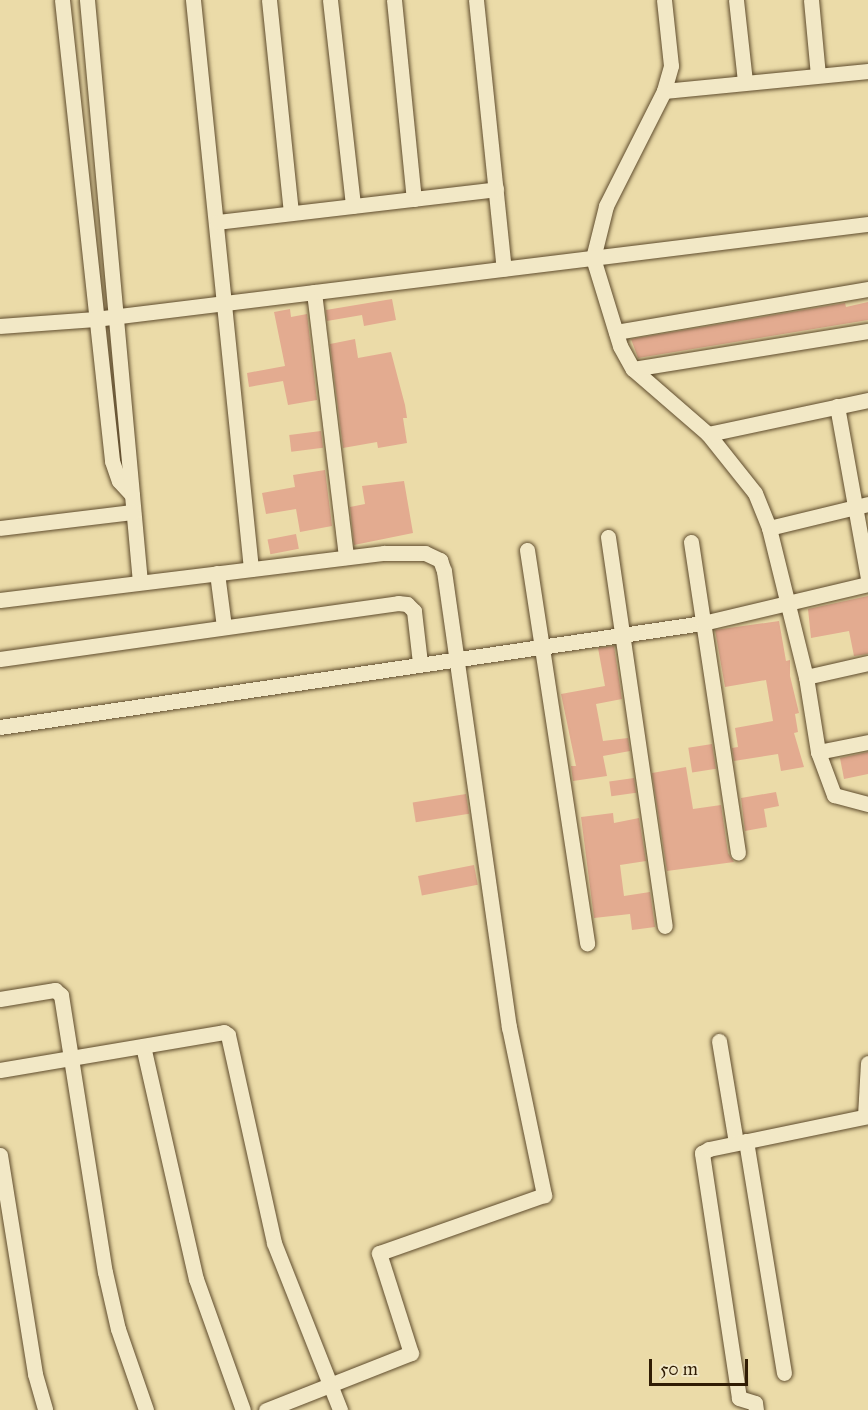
<!DOCTYPE html>
<html>
<head>
<meta charset="utf-8">
<style>
  body { margin:0 }
  #map { position:relative; width:868px; height:1410px; overflow:hidden; background:#ebdba8; font-family:"IM FELL Great Primer",serif }
  div>[style] { position:absolute }
  [style*='--x'] { left:calc(var(--x)*1px); top:calc(var(--y)*1px); width:calc(var(--w)*1px); rotate:calc(var(--a)*1deg) }
  .building>* { inset:0; background:#e3ab90; transform-origin:0 0 }
  .roads { filter:drop-shadow(0 0 2px #5f4c2d) drop-shadow(0 0 2px #5f4c2d) }
  .minor>* { height:15px; margin:-7.5px; padding:0 7.5px; transform-origin:7.5px; border-radius:7.5px; background:#f2e8c6 }
  span { translate:-50% -50%; white-space:nowrap; text-align:center; line-height:1.15; -webkit-text-stroke:5px #f2e8c6; paint-order:stroke }
  .scale { position:absolute; left:649px; top:1359px; width:99px; height:27px; box-sizing:border-box; border:3px solid #301c04; border-top:0; padding-left:8px; font-size:18px; line-height:21px; white-space:nowrap; color:#301c04; -webkit-text-stroke:4px #f2e8c6; paint-order:stroke }
</style>
</head>
<body>
<div id="map">
  <div class="building">
    <i style="clip-path:polygon(392px 299px,396px 320px,364px 326px,362px 315px,327px 321px,326px 310px)"></i>
    <i style="clip-path:polygon(868px 302px,868px 320px,638px 358px,631px 339px,845px 303px,846px 307px)"></i>
    <i style="clip-path:polygon(290px 309px,291px 317px,307px 314px,317px 400px,288px 405px,283px 381px,249px 387px,247px 373px,285px 366px,274px 312px)"></i>
    <i style="clip-path:polygon(355px 339px,358px 358px,391px 352px,405px 405px,407px 418px,403px 418px,407px 443px,378px 448px,377px 442px,343px 448px,330px 344px)"></i>
    <i style="left:321px;top:431px;width:17px;height:32px;rotate:83deg"></i>
    <i style="clip-path:polygon(325px 470px,332px 526px,300px 532px,296px 509px,266px 514px,262px 493px,295px 487px,293px 475px)"></i>
    <i style="clip-path:polygon(404px 481px,413px 533px,354px 545px,350px 507px,365px 504px,362px 486px)"></i>
    <i style="left:296px;top:534px;width:15px;height:29px;rotate:79deg"></i>
    <i style="clip-path:polygon(868px 596px,868px 654px,854px 656px,849px 631px,811px 638px,808px 609px)"></i>
    <i style="clip-path:polygon(779px 621px,786px 661px,790px 660px,790px 676px,799px 713px,795px 714px,798px 732px,794px 733px,804px 767px,781px 771px,778px 754px,734px 761px,732px 748px,738px 747px,735px 728px,773px 721px,766px 680px,725px 687px,715px 630px)"></i>
    <i style="clip-path:polygon(614px 646px,622px 699px,596px 704px,603px 741px,628px 738px,630px 751px,603px 756px,607px 776px,573px 781px,571px 766px,576px 766px,561px 694px,605px 686px,598px 648px)"></i>
    <i style="left:712px;top:744px;width:25px;height:24px;rotate:81deg"></i>
    <i style="clip-path:polygon(868px 752px,868px 774px,844px 779px,840px 758px)"></i>
    <i style="clip-path:polygon(686px 767px,693px 809px,721px 805px,728px 853px,734px 862px,667px 871px,652px 773px)"></i>
    <i style="left:634px;top:778px;width:15px;height:25px;rotate:82deg"></i>
    <i style="clip-path:polygon(776px 792px,779px 806px,764px 809px,767px 827px,745px 831px,741px 798px)"></i>
    <i style="left:466px;top:794px;width:20px;height:54px;rotate:81deg"></i>
    <i style="clip-path:polygon(613px 813px,614px 823px,639px 818px,646px 861px,620px 865px,624px 896px,650px 892px,655px 927px,632px 930px,630px 914px,594px 918px,581px 817px)"></i>
    <i style="left:474px;top:865px;width:20px;height:57px;rotate:79deg"></i>
  </div>
  <div class="roads">
    <div class="minor">
      <i style="--x:62;--y:0;--w:464;--a:83.8"></i>
      <i style="--x:112;--y:461;--w:21;--a:71"></i>
      <i style="--x:119;--y:481;--w:19;--a:47"></i>
      <i style="--x:87;--y:0;--w:584;--a:84.8"></i>
      <i style="--x:193;--y:0;--w:572;--a:84.18"></i>
      <i style="--x:269;--y:0;--w:214;--a:84.1"></i>
      <i style="--x:330;--y:0;--w:207;--a:83.6"></i>
      <i style="--x:394;--y:0;--w:200;--a:84.3"></i>
      <i style="--x:476;--y:0;--w:270;--a:84.1"></i>
      <i style="--x:664;--y:0;--w:66;--a:83.9"></i>
      <i style="--x:671;--y:66;--w:26;--a:106"></i>
      <i style="--x:664;--y:91;--w:129;--a:116.8"></i>
      <i style="--x:606;--y:206;--w:54;--a:104"></i>
      <i style="--x:593;--y:258;--w:92;--a:72.9"></i>
      <i style="--x:620;--y:346;--w:26;--a:61"></i>
      <i style="--x:633;--y:369;--w:99;--a:40.9"></i>
      <i style="--x:708;--y:434;--w:75;--a:51.5"></i>
      <i style="--x:755;--y:493;--w:38;--a:68"></i>
      <i style="--x:769;--y:528;--w:154;--a:76.1"></i>
      <i style="--x:806;--y:677;--w:76;--a:80.9"></i>
      <i style="--x:818;--y:752;--w:51;--a:-11.3"></i>
      <i style="--x:736;--y:0;--w:81;--a:83.7"></i>
      <i style="--x:811;--y:0;--w:75;--a:84.7"></i>
      <i style="--x:664;--y:91;--w:205;--a:-5.6"></i>
      <i style="--x:217;--y:222;--w:281;--a:-6.7"></i>
      <i style="--x:314;--y:292;--w:267;--a:83.1"></i>
      <i style="--x:0;--y:326;--w:95;--a:-4.2"></i>
      <i style="--x:95;--y:319;--w:779;--a:-7.01"></i>
      <i style="--x:616;--y:332;--w:256;--a:-9.7"></i>
      <i style="--x:633;--y:369;--w:238;--a:-9.2"></i>
      <i style="--x:837;--y:406;--w:175;--a:79.8"></i>
      <i style="--x:708;--y:434;--w:164;--a:-12"></i>
      <i style="--x:0;--y:528;--w:134;--a:-6.9"></i>
      <i style="--x:769;--y:528;--w:102;--a:-13.6"></i>
      <i style="--x:608;--y:537;--w:393;--a:81.7"></i>
      <i style="--x:691;--y:542;--w:314;--a:81.4"></i>
      <i style="--x:527;--y:550;--w:398;--a:81.3"></i>
      <i style="--x:217;--y:573;--w:54;--a:82.6"></i>
      <i style="--x:0;--y:600;--w:387;--a:-7"></i>
      <i style="--x:384;--y:553;--w:41;--a:0"></i>
      <i style="--x:425;--y:553;--w:17;--a:25"></i>
      <i style="--x:440;--y:560;--w:12;--a:70"></i>
      <i style="--x:444;--y:571;--w:461;--a:81.9"></i>
      <i style="--x:509;--y:1027;--w:172;--a:78.2"></i>
      <i style="--x:544;--y:1195;--w:175;--a:160.6"></i>
      <i style="--x:379;--y:1253;--w:105;--a:72.3"></i>
      <i style="--x:411;--y:1353;--w:156;--a:158.5"></i>
      <i style="--x:0;--y:659;--w:402;--a:-8"></i>
      <i style="--x:398;--y:603;--w:9;--a:6"></i>
      <i style="--x:407;--y:604;--w:10;--a:45"></i>
      <i style="--x:414;--y:611;--w:52;--a:83.4"></i>
      <i style="--x:806;--y:677;--w:64;--a:-12.7"></i>
      <i style="--x:0;--y:727;--w:711;--a:-8.42"></i>
      <i style="--x:703;--y:623;--w:170;--a:-13.3"></i>
      <i style="--x:818;--y:752;--w:46;--a:69.6"></i>
      <i style="--x:834;--y:795;--w:35;--a:15"></i>
      <i style="--x:0;--y:999;--w:56;--a:-9.3"></i>
      <i style="--x:55;--y:990;--w:8;--a:40"></i>
      <i style="--x:61;--y:995;--w:280;--a:81"></i>
      <i style="--x:105;--y:1272;--w:58;--a:77.2"></i>
      <i style="--x:118;--y:1329;--w:86;--a:70.9"></i>
      <i style="--x:719;--y:1041;--w:103;--a:80.5"></i>
      <i style="--x:143;--y:1046;--w:239;--a:77.2"></i>
      <i style="--x:196;--y:1279;--w:139;--a:70.3"></i>
      <i style="--x:0;--y:1070;--w:227;--a:-9.6"></i>
      <i style="--x:224;--y:1032;--w:5;--a:37"></i>
      <i style="--x:228;--y:1035;--w:213;--a:77.5"></i>
      <i style="--x:274;--y:1243;--w:180;--a:68.4"></i>
      <i style="--x:865;--y:1116;--w:53;--a:-86.8"></i>
      <i style="--x:746;--y:1141;--w:235;--a:80.7"></i>
      <i style="--x:0;--y:1155;--w:222;--a:80.9"></i>
      <i style="--x:35;--y:1374;--w:37;--a:74"></i>
      <i style="--x:756;--y:1410;--w:7;--a:-98"></i>
      <i style="--x:755;--y:1403;--w:17;--a:-163"></i>
      <i style="--x:739;--y:1398;--w:248;--a:-98.6"></i>
      <i style="--x:702;--y:1153;--w:8;--a:-30"></i>
      <i style="--x:709;--y:1149;--w:162;--a:-11.7"></i>
    </div>
  </div>
  <div class="scale">50 m</div>
</div>
</body>
</html>
